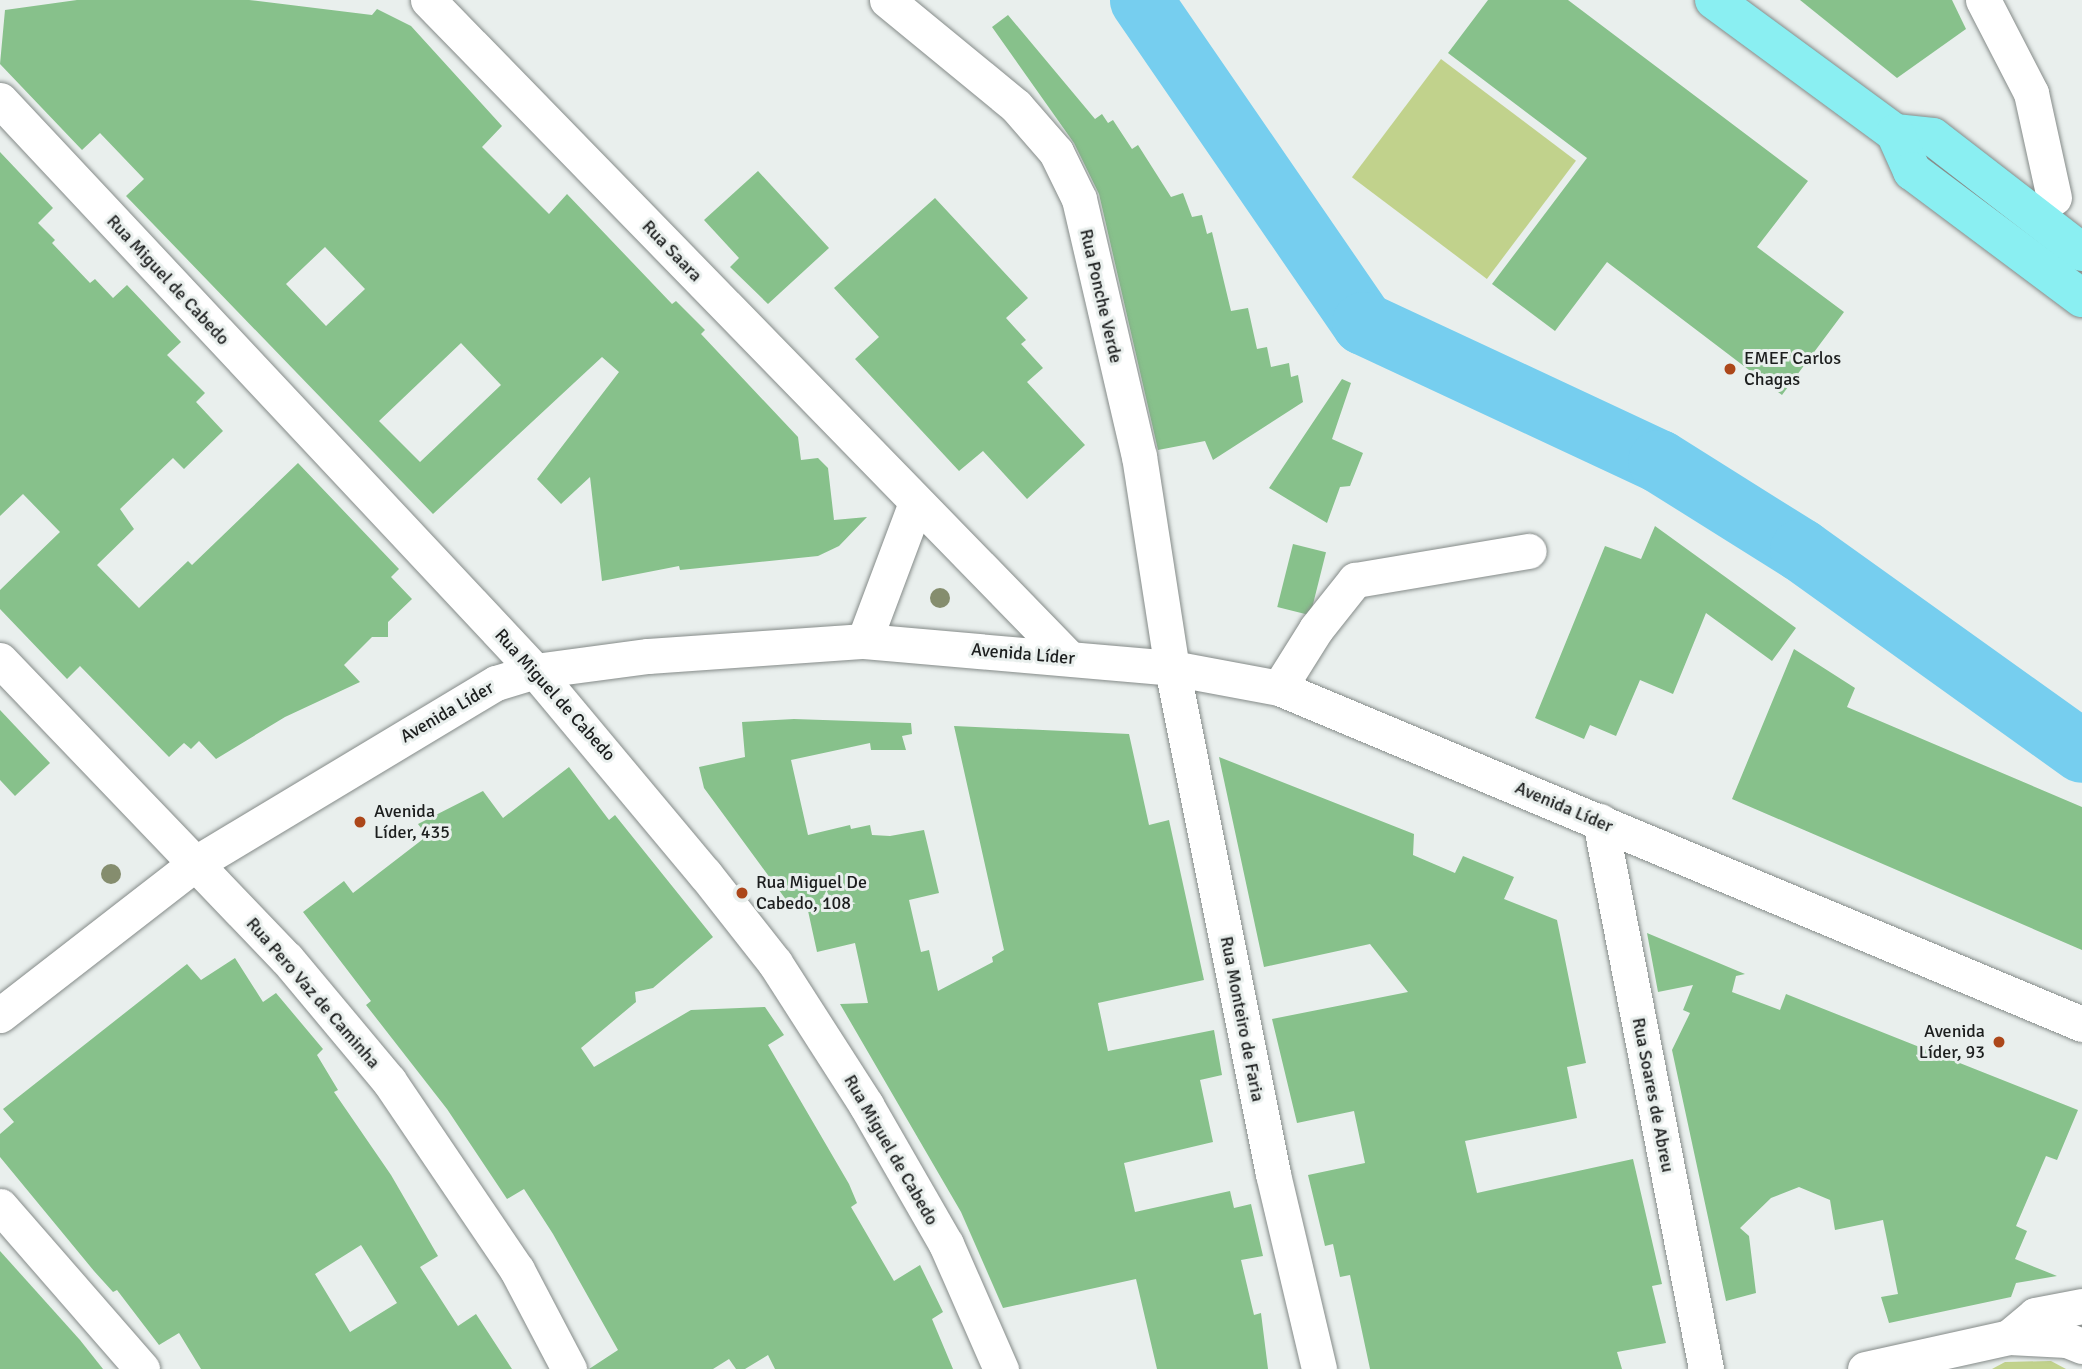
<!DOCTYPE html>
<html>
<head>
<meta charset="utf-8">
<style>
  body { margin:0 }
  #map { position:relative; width:2082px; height:1369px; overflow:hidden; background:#e9efed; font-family:Signika,sans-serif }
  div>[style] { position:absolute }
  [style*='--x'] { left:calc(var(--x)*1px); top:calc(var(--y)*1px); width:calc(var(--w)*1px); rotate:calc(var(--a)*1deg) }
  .green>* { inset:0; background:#c1d28c; transform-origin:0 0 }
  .river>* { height:63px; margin:-31.5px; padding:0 31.5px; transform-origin:31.5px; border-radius:31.5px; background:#76ceef }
  .building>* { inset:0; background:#87c18b; transform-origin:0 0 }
  .roads { filter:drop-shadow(0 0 2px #858b89) drop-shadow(0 0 2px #858b89) }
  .minor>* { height:35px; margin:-17.5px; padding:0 17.5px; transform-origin:17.5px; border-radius:17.5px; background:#fff }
  .major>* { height:38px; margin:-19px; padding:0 19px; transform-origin:19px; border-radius:19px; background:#8aeff2 }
  .trees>* { width:20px; height:20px; margin:-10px; border-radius:50%; background:#858d6e }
  .dots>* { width:19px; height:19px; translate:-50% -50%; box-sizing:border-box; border:4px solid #e9efed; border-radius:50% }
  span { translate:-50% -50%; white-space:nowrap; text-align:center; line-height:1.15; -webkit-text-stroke:6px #e9efed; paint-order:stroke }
  .street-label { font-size:18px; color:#1c1e1e }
  .poi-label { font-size:18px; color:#1c1e1e }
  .left { translate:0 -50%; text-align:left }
  .right { translate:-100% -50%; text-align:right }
</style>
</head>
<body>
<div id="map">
  <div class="green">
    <i style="left:1441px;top:59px;width:169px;height:148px;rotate:37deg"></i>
    <i style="clip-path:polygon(2051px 1361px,2066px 1369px,1992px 1369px,2005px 1362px)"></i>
  </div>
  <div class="river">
    <i style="--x:1141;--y:0;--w:392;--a:55.5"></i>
    <i style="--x:1363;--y:323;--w:327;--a:25"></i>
    <i style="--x:1659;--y:461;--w:168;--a:32.1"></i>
    <i style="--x:1801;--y:550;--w:345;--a:35.6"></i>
  </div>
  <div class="building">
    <i style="clip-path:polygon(evenodd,77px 0,249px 0,372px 15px,377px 9px,411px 26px,502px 126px,482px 147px,549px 214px,567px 194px,672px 304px,676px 301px,705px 330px,701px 334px,798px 437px,801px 460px,818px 458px,828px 468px,834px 520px,867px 517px,839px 546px,818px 556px,680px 570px,679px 566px,602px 581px,590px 477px,561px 504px,537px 479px,619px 372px,602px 357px,433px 514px,126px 196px,144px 179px,100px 133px,82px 150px,0 64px,5px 10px,77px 0,325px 247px,365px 289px,326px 326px,286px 284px,325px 247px,77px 0,461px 343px,501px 385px,420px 462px,379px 421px,461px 343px)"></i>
    <i style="clip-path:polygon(1488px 0,1568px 0,1808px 181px,1757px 247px,1844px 312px,1782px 395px,1607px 262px,1555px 331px,1492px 284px,1587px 158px,1448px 53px)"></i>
    <i style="clip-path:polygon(1800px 0,1952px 0,1966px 29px,1897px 78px)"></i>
    <i style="clip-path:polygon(1008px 15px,1095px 119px,1102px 114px,1108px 123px,1113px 120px,1132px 149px,1138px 145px,1171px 197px,1183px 193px,1192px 217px,1202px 215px,1207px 234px,1212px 232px,1231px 311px,1248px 308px,1257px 349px,1267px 347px,1271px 367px,1289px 363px,1291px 377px,1298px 375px,1303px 402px,1213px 460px,1205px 441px,1158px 450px,1099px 194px,1074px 143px,992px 27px)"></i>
    <i style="clip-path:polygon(0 152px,53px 208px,38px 223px,55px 240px,52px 243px,90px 283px,95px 279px,113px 298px,127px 285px,181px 342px,167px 355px,205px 393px,196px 402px,223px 431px,184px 469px,173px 458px,120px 509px,134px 529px,97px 565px,139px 608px,188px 561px,192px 565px,298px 463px,399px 569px,391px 577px,412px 599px,388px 622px,388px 637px,372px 637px,344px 665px,360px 682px,285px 717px,216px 759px,199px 741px,191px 749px,184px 743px,169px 757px,80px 666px,67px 679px,0 609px,0 590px,60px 532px,23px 494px,0 516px)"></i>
    <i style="clip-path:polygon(758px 171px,829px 248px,768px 304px,730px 267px,739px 258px,704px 220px)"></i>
    <i style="clip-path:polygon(935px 198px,1028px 298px,1006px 318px,1026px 340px,1021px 344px,1043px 368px,1027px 382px,1085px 445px,1027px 499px,983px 451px,959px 471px,855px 359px,879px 337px,834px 288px)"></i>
    <i style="clip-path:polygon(1342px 379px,1351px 383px,1332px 439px,1363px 453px,1350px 486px,1340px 487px,1327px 523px,1269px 488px)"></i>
    <i style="clip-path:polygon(1655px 526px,1796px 628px,1772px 661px,1706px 613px,1673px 694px,1640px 680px,1616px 736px,1590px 725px,1584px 739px,1535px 718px,1605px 546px,1641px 559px)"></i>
    <i style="left:1293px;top:544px;width:34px;height:65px;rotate:14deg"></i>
    <i style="clip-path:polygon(1794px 649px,1855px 688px,1847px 707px,2082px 807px,2082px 950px,1732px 799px)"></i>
    <i style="clip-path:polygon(0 710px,50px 763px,15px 796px,0 780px)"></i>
    <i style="clip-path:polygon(794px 719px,911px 723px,912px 734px,902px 736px,906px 750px,871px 750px,870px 743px,791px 760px,808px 835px,850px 825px,851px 829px,870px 825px,872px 835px,890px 836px,924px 830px,939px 893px,909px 900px,921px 952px,929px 950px,938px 991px,993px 962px,992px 957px,1004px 950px,954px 726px,1129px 734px,1149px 825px,1169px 820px,1204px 980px,1098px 1003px,1108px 1051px,1214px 1030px,1222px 1075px,1200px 1080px,1213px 1142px,1124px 1163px,1135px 1212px,1230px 1191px,1234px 1208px,1251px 1204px,1263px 1256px,1241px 1260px,1254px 1315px,1261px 1313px,1268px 1369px,1157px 1369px,1136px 1279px,1003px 1308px,961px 1212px,840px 1004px,868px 1003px,855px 943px,817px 952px,805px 897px,787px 901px,704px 788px,699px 767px,745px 757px,742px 722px)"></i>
    <i style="clip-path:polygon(1219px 757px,1414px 834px,1413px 855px,1455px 873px,1463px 856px,1514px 877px,1504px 899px,1557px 920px,1586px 1063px,1567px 1067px,1577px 1118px,1465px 1141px,1477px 1193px,1633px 1159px,1662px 1284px,1652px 1286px,1666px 1343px,1617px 1352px,1622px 1369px,1370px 1369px,1350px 1275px,1340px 1277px,1333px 1244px,1325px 1246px,1308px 1175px,1365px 1163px,1354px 1111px,1297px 1123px,1272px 1019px,1408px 992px,1370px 944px,1264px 967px)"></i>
    <i style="clip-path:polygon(569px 767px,609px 820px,615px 815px,713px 937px,653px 988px,635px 992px,636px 1002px,581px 1048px,594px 1067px,691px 1010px,765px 1007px,784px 1035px,768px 1045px,849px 1184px,857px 1203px,851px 1207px,894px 1281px,920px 1265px,943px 1312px,932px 1319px,953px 1369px,775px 1369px,768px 1355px,745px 1369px,736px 1369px,729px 1359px,713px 1369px,589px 1369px,618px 1350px,553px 1234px,524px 1189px,507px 1199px,447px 1109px,366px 1005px,371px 1001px,303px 912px,344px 881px,353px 893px,427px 836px,418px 824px,483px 791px,503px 818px)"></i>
    <i style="clip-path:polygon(1647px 933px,1745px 974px,1736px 976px,1732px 992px,1780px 1010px,1786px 994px,2078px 1110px,2057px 1160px,2046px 1156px,2016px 1226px,2027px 1231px,2015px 1259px,2057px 1276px,2016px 1283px,2011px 1297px,1889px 1323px,1881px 1297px,1898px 1294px,1883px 1220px,1835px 1230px,1830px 1200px,1799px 1187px,1771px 1198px,1740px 1228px,1749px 1236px,1756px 1293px,1726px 1301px,1672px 1050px,1690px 1013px,1683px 1010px,1693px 985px,1658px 992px)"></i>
    <i style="clip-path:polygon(evenodd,235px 958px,263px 1002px,276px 993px,323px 1049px,317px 1055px,338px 1090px,334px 1092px,391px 1175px,438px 1256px,420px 1267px,458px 1326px,476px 1314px,512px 1369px,201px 1369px,179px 1333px,159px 1345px,117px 1290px,113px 1292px,94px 1271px,0 1157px,0 1134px,14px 1122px,3px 1109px,187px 964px,201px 980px,235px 958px,361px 1245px,397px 1303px,350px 1332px,315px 1274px,361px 1245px)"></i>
    <i style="clip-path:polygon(0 1251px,80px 1340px,103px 1369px,0 1369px)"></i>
  </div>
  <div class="roads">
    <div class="minor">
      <i style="--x:428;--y:0;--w:917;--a:45.75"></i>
      <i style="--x:887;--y:0;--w:167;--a:39.4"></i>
      <i style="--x:1016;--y:106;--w:61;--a:49"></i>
      <i style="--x:1056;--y:152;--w:52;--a:63.9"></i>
      <i style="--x:1079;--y:199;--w:264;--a:76.9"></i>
      <i style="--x:1139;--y:456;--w:215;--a:81.2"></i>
      <i style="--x:1172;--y:668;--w:516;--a:78.71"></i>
      <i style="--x:1273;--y:1174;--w:200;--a:76.7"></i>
      <i style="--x:1983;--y:0;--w:105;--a:62.7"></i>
      <i style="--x:2031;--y:93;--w:107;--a:77.6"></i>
      <i style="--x:0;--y:100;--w:782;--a:46.86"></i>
      <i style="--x:535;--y:671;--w:265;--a:50.1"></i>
      <i style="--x:705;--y:874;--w:113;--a:51.8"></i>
      <i style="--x:775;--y:963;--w:169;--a:57.3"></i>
      <i style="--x:866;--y:1105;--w:160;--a:60.1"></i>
      <i style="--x:946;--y:1244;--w:137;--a:66.3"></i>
      <i style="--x:864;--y:641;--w:147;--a:-69.4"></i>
      <i style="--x:0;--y:660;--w:414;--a:46.2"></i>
      <i style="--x:287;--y:959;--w:159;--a:50.1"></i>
      <i style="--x:389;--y:1081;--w:228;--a:55.9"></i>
      <i style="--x:517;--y:1270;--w:112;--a:62.3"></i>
      <i style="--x:1279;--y:688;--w:70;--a:-57.9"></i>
      <i style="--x:1316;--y:629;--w:63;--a:-51.5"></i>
      <i style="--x:1355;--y:580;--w:176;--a:-9.5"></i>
      <i style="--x:1600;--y:821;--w:558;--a:79.05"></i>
      <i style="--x:0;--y:1015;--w:248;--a:-37.8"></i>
      <i style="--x:196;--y:863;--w:350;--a:-31"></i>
      <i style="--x:496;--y:683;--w:41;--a:-17.1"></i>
      <i style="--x:535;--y:671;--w:114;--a:-7.6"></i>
      <i style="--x:648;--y:656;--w:217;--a:-4"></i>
      <i style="--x:864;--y:641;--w:309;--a:5"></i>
      <i style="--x:1172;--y:668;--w:109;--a:10.6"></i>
      <i style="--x:1279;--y:688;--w:870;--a:22.71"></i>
      <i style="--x:0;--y:1206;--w:216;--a:48.9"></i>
      <i style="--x:2009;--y:1337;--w:34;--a:-40"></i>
      <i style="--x:2035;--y:1315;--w:48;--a:-10.8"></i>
      <i style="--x:1865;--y:1369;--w:148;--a:-12.5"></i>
      <i style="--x:2009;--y:1337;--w:58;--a:3"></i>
      <i style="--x:2067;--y:1340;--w:16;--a:22"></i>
    </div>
    <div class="major">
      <i style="--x:1714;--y:0;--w:225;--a:36.3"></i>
      <i style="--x:1895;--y:133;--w:38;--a:6"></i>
      <i style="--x:1933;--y:137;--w:188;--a:37.7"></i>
      <i style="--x:1895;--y:133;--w:42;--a:65.9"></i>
      <i style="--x:1912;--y:171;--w:212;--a:36.8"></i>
    </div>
  </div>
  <div class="trees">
    <i style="left:940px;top:598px"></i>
    <i style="left:111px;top:874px"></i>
  </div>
  <div class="dots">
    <i style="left:1730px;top:369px;background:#ac471a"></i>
    <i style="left:360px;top:822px;background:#ac471a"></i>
    <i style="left:742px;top:893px;background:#ac471a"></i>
    <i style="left:1999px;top:1042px;background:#ac471a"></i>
  </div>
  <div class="street-label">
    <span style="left:672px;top:251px;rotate:46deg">Rua Saara</span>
    <span style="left:168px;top:280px;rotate:47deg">Rua Miguel de Cabedo</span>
    <span style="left:1101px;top:296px;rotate:77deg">Rua Ponche Verde</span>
    <span style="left:1023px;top:654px;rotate:5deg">Avenida Líder</span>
    <span style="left:555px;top:695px;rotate:48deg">Rua Miguel de Cabedo</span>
    <span style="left:447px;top:712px;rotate:-30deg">Avenida Líder</span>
    <span style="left:1564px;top:807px;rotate:23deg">Avenida Líder</span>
    <span style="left:313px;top:993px;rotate:49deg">Rua Pero Vaz de Caminha</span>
    <span style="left:1242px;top:1019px;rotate:79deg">Rua Monteiro de Faria</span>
    <span style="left:1653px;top:1095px;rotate:79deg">Rua Soares de Abreu</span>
    <span style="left:891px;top:1150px;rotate:60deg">Rua Miguel de Cabedo</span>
  </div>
  <div class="poi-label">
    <span class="left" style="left:1744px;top:369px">EMEF Carlos<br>Chagas</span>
    <span class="left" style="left:374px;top:822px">Avenida<br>Líder, 435</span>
    <span class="left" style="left:756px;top:893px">Rua Miguel De<br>Cabedo, 108</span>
    <span class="right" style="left:1985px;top:1042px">Avenida<br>Líder, 93</span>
  </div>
</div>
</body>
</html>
